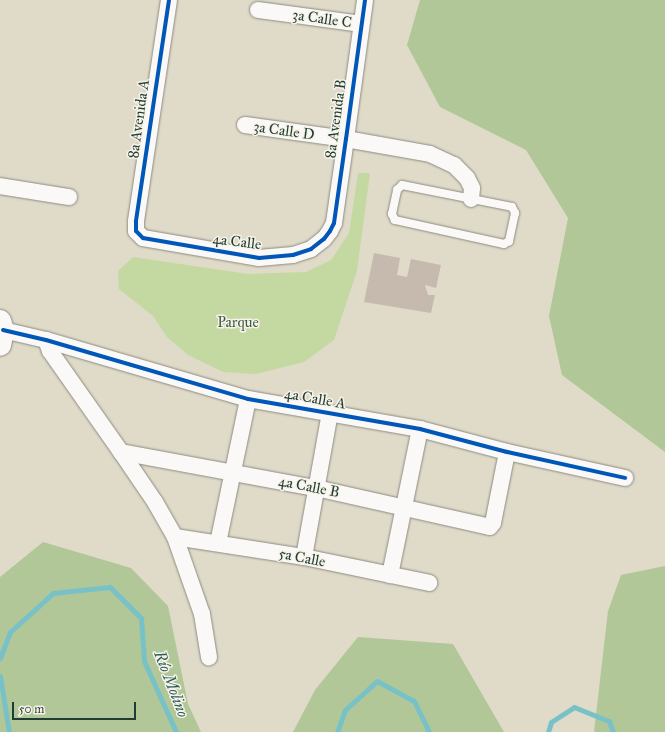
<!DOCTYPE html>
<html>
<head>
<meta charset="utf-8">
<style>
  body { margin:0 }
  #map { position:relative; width:665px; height:732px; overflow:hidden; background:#e0dac8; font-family:"IM FELL Great Primer",serif }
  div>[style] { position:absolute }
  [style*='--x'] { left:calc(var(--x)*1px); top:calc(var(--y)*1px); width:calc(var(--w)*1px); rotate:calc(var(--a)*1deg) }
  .green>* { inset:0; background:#c4d9a2 }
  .forest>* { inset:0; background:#b1c798 }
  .stream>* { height:5px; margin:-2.5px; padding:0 2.5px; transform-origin:2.5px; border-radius:2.5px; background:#78c2c7 }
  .building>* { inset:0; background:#c6baae }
  .roads { filter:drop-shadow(0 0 1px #8b8c82) drop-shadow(0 0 1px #8b8c82) }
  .lane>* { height:8px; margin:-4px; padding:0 4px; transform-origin:4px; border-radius:4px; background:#faf9f7 }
  .street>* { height:16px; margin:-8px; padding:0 8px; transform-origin:8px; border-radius:8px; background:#faf9f7 }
  .secondary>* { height:22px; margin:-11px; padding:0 11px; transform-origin:11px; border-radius:11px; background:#faf9f7 }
  .cycleway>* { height:4px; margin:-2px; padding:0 2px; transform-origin:2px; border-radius:2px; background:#0057b8 }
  span { translate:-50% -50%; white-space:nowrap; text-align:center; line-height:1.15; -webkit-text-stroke:3px #f7f3e8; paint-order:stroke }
  .street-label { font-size:15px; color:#1f3d34 }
  .park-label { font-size:15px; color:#3b5c44 }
  .water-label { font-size:16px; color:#2a5c58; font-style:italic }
  .scale { position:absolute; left:12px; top:702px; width:124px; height:18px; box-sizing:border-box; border:2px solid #1f3d34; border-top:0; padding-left:5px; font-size:12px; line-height:14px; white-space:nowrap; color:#1f3d34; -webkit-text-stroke:3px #f7f3e8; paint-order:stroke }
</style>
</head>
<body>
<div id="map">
  <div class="green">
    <i style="clip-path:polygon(358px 173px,370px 173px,357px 271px,334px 340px,304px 362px,256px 374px,223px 372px,188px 355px,167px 337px,153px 316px,119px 289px,118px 271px,133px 257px,248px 274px,306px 272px,331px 260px,349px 233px)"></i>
  </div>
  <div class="forest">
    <i style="clip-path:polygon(420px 0,665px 0,665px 452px,562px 375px,549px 316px,568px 218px,526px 150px,440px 107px,407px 45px)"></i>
    <i style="clip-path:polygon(43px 542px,131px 568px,168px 606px,188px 704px,201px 732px,0 732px,0 577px)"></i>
    <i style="clip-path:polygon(665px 566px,665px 732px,594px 732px,608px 611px,621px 575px)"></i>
    <i style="clip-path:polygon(358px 637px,453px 644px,504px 732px,293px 732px,315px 690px)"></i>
  </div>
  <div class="stream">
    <i style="--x:0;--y:658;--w:28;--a:-69"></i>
    <i style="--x:10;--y:632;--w:58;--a:-42.2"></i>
    <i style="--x:53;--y:593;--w:57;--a:-6"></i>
    <i style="--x:110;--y:587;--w:44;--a:45"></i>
    <i style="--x:141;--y:618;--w:43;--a:86"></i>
    <i style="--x:144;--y:661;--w:78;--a:65.7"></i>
    <i style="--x:0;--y:676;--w:57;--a:80.9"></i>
    <i style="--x:337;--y:732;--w:23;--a:-70"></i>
    <i style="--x:345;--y:710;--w:43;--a:-42.2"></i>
    <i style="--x:377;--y:681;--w:42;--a:28.4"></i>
    <i style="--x:414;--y:701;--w:34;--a:64"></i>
    <i style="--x:548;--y:732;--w:10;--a:-73"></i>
    <i style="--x:551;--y:722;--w:27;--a:-33"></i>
    <i style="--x:574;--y:707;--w:38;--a:22"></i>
    <i style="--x:609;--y:721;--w:12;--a:70"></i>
  </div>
  <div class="building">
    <i style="clip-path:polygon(374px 253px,400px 258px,397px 275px,407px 277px,411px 259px,441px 265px,436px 288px,425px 285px,428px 295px,435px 295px,431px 313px,364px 302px)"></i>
  </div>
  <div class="roads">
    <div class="lane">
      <i style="--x:402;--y:185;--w:112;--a:11.3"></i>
      <i style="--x:512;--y:207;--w:7;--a:63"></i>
      <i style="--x:515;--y:213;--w:29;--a:102"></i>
      <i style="--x:509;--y:241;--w:6;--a:149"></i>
      <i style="--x:504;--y:244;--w:112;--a:-167.6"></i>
      <i style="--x:395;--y:220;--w:7;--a:-117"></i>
      <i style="--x:392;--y:214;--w:25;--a:-78"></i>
      <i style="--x:397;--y:190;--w:7;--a:-45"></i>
    </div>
    <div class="street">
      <i style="--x:169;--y:0;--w:224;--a:98.5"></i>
      <i style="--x:136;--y:222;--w:9;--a:90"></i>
      <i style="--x:136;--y:231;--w:10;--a:45"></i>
      <i style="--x:143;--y:238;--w:118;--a:9.8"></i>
      <i style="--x:259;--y:258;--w:34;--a:-5"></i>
      <i style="--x:293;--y:255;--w:19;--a:-18"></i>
      <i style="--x:311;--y:249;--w:16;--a:-38"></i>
      <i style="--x:324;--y:239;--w:10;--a:-53"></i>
      <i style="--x:330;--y:231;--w:9;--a:-63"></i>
      <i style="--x:334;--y:223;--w:85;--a:-81.9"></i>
      <i style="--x:346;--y:139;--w:140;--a:-82.2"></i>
      <i style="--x:258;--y:10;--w:104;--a:7.7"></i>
      <i style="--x:245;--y:125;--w:102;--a:7.9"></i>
      <i style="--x:346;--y:139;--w:85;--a:10.1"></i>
      <i style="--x:430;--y:154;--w:26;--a:25"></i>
      <i style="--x:454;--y:165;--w:18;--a:45"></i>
      <i style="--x:467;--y:178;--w:11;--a:63"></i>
      <i style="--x:472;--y:188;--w:11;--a:95"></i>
      <i style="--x:0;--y:186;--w:70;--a:9.1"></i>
      <i style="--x:3;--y:330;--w:44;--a:13.1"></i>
      <i style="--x:46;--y:340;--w:210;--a:16.3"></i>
      <i style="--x:248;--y:399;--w:175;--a:9.9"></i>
      <i style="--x:420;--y:429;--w:90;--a:14.8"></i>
      <i style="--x:507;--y:452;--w:121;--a:12.4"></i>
      <i style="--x:46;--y:340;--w:12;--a:70"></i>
      <i style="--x:50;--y:351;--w:123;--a:54.9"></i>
      <i style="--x:121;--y:452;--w:60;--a:55.8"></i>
      <i style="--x:155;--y:502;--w:40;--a:60.3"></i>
      <i style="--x:175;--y:537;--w:82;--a:70.7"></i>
      <i style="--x:202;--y:614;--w:44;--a:80.8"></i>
      <i style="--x:121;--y:452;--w:198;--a:10.5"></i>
      <i style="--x:316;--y:488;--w:178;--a:12.6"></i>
      <i style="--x:490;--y:527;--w:5;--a:-53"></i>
      <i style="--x:493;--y:523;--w:72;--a:-78.8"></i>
      <i style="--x:175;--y:537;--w:131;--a:8.8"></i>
      <i style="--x:304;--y:557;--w:128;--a:11.7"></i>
      <i style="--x:218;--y:543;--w:147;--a:-78.2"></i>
      <i style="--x:304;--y:557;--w:146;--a:-79.8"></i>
      <i style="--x:390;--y:575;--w:149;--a:-78.4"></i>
    </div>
    <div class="secondary">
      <i style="--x:0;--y:321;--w:9;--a:72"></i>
      <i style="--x:3;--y:330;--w:15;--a:101"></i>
    </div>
  </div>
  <div class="cycleway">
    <i style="--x:169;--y:0;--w:224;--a:98.5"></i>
    <i style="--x:136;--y:222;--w:9;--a:90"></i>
    <i style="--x:136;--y:231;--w:10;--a:45"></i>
    <i style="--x:143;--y:238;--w:118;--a:9.8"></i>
    <i style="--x:259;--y:258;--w:34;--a:-5"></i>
    <i style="--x:293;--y:255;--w:19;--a:-18"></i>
    <i style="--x:311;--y:249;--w:16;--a:-38"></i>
    <i style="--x:324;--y:239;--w:10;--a:-53"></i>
    <i style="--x:330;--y:231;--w:9;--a:-63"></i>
    <i style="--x:334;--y:223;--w:85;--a:-81.9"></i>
    <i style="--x:346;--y:139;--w:140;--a:-82.2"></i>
    <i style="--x:3;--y:330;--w:44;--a:13.1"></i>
    <i style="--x:46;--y:340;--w:210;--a:16.3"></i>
    <i style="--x:248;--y:399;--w:175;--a:9.9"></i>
    <i style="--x:420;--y:429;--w:90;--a:14.8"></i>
    <i style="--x:507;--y:452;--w:121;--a:12.4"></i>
  </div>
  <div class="street-label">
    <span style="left:322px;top:19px;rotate:8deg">3a Calle C</span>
    <span style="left:139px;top:119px;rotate:-82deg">8a Avenida A</span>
    <span style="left:336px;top:119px;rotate:-82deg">8a Avenida B</span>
    <span style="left:284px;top:131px;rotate:8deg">3a Calle D</span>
    <span style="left:237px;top:242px;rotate:7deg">4a Calle</span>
    <span style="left:315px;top:399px;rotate:10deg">4a Calle A</span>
    <span style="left:309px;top:487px;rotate:11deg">4a Calle B</span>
    <span style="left:302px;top:558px;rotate:11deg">5a Calle</span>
  </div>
  <div class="park-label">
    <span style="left:238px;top:323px">Parque</span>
  </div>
  <div class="water-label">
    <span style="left:171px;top:684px;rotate:69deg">Río Molino</span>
  </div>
  <div class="scale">50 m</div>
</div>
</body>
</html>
